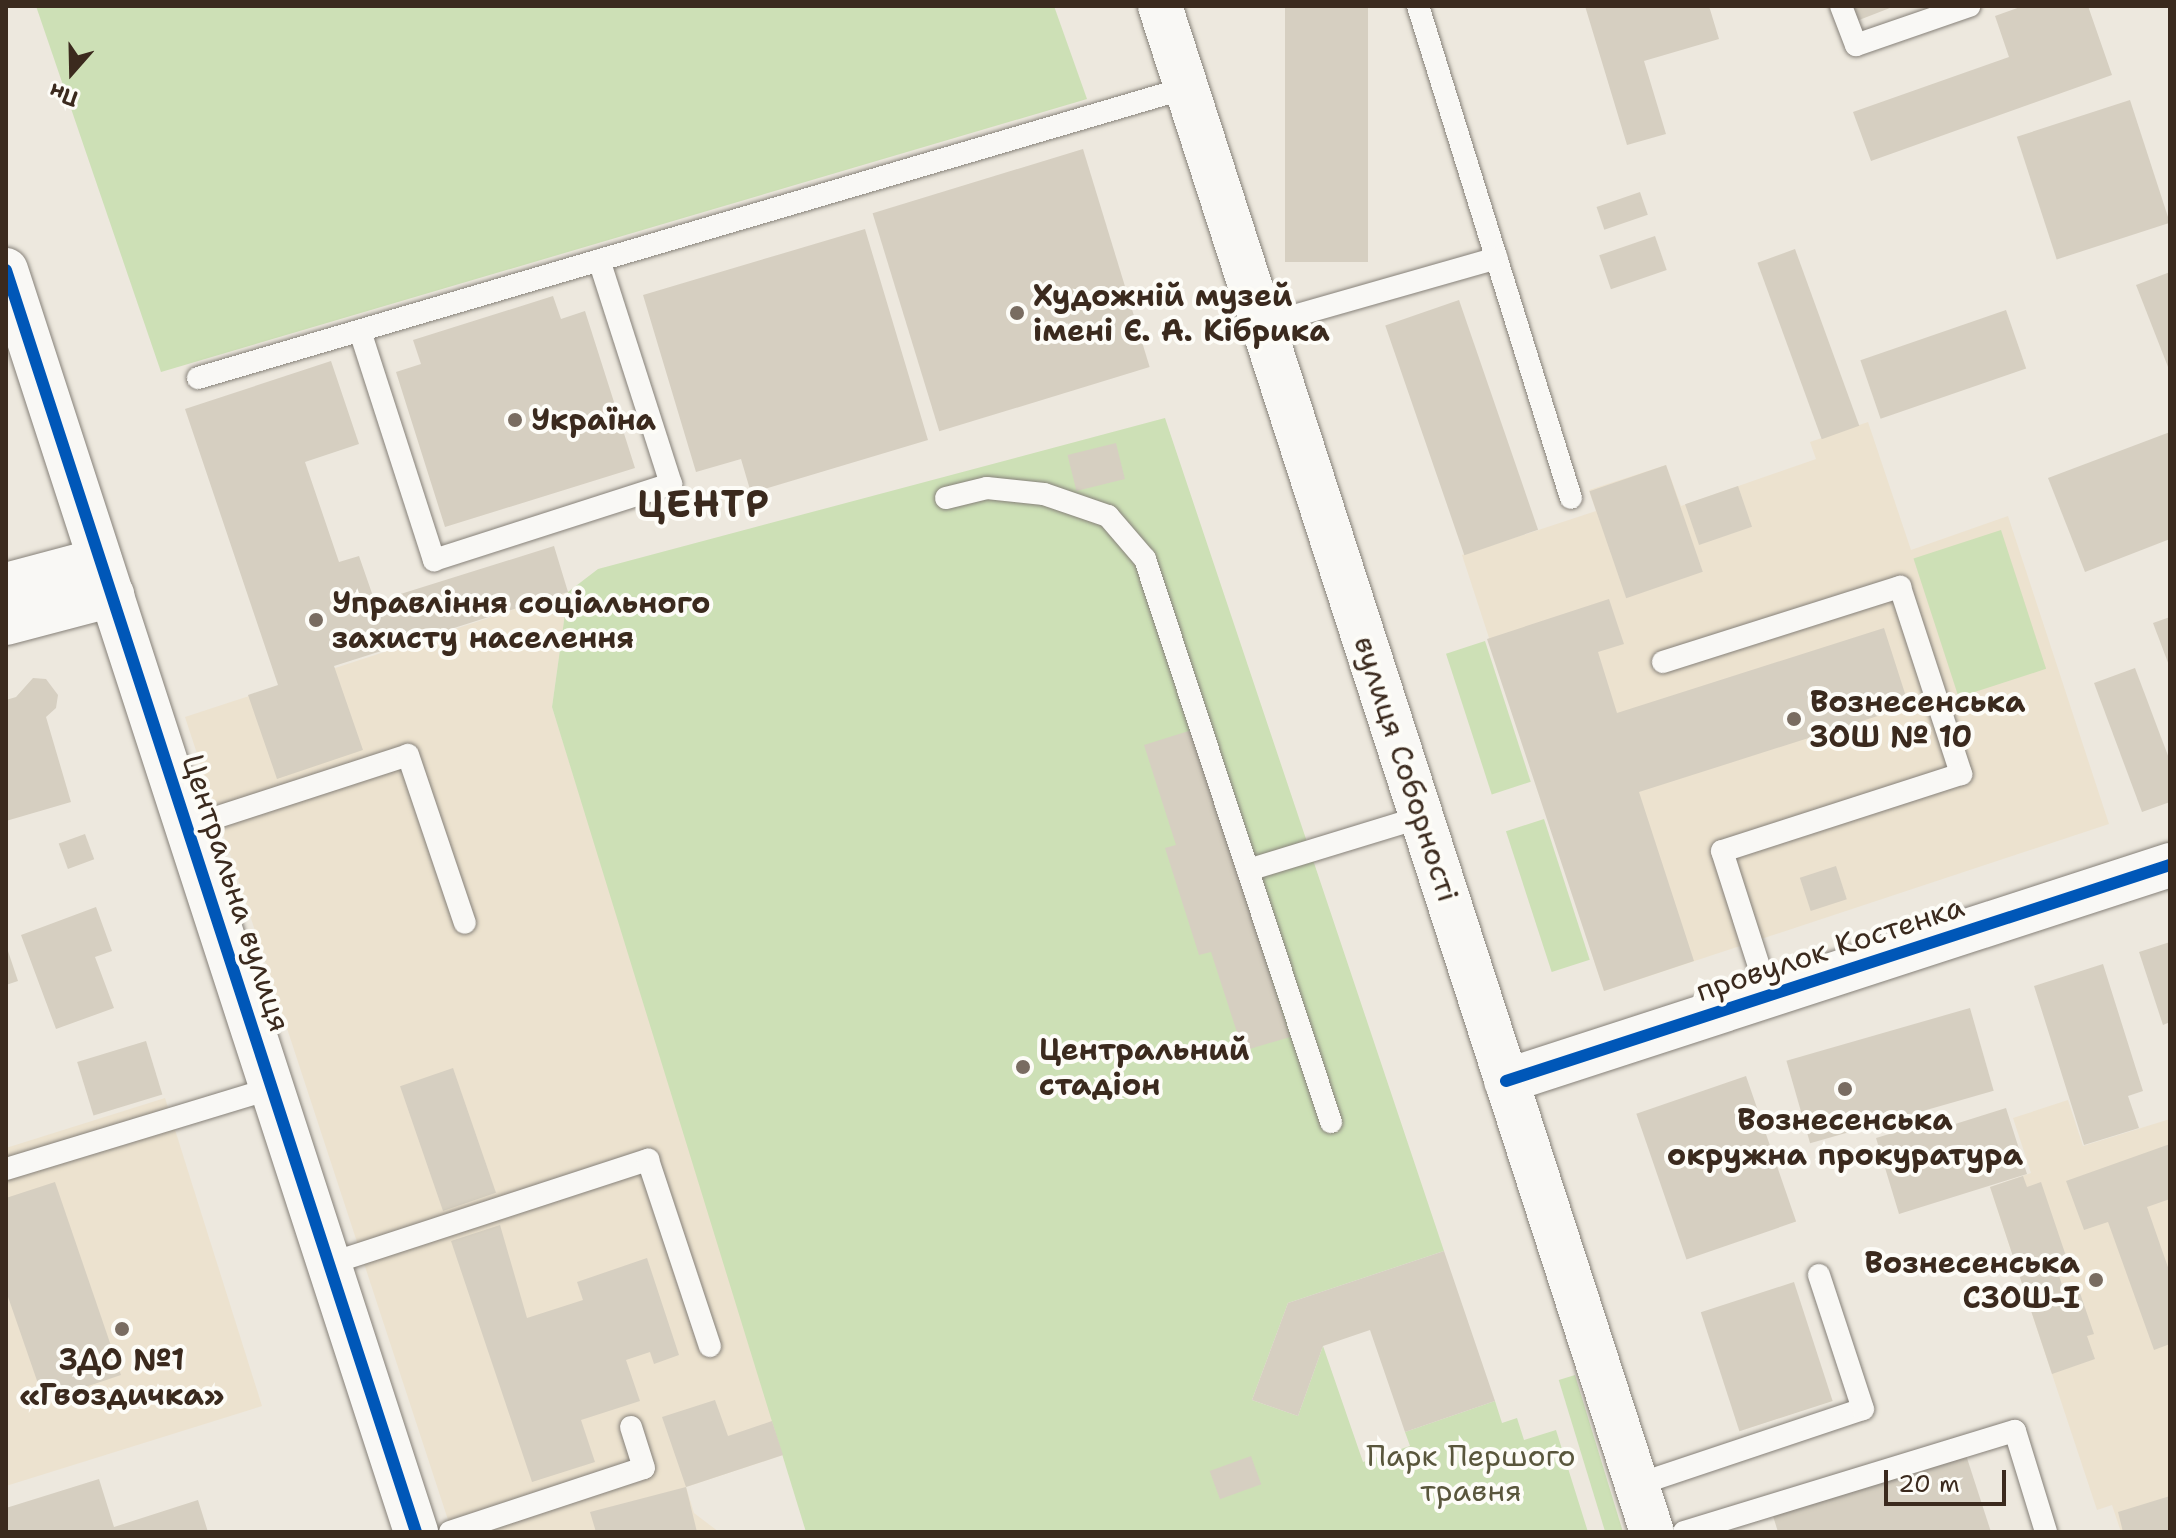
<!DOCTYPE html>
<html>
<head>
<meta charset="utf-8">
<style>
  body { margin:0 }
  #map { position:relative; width:2176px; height:1538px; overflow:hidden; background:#ede8de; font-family:"Shantell Sans",sans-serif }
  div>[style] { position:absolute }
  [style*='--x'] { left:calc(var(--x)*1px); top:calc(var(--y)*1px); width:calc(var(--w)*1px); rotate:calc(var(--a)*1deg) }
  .built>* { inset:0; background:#ece2cf }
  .green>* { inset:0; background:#cde0b6; transform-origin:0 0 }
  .building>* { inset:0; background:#d6cfc1; transform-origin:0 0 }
  .roads { filter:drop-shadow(0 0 2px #868179) drop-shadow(0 0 2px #868179) }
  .lane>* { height:22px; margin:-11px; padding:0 11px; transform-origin:11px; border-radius:11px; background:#f9f8f5 }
  .street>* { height:44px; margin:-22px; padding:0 22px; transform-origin:22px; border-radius:22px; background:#f9f8f5 }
  .secondary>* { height:44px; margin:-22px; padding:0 22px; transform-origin:22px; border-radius:22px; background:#f9f8f5 }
  .cycleway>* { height:12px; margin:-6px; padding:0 6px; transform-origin:6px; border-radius:6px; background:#0057b8 }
  .dots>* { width:22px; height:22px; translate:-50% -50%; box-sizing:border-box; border:4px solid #fdfcf7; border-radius:50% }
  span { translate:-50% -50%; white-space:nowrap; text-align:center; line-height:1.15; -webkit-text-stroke:8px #fdfcf7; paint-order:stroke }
  .poi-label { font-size:30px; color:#3b2a1e; font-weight:700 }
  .left { translate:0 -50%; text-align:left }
  .right { translate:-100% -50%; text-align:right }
  .street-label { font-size:30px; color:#3b2a1e }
  .park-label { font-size:30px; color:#59563c }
  .district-label { font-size:38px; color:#3b2a1e; font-weight:700; letter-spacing:2px }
  .frame { position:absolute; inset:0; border:8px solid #3b2a1e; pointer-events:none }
  .north { position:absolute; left:32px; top:32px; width:80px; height:80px; -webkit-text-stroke:6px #fdfcf7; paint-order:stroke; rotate:200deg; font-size:22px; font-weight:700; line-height:32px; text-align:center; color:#3b2a1e }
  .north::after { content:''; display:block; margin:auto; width:28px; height:36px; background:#3b2a1e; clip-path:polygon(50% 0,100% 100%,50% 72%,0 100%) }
  .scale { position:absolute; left:1884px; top:1470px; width:122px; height:36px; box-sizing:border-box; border:4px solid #3b2a1e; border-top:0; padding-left:10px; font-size:24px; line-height:28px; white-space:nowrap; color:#3b2a1e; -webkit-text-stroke:6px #fdfcf7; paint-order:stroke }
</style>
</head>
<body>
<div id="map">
  <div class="built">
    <i style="clip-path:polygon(1868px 422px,1911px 550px,2008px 516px,2109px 824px,1604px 991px,1462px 555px,1596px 511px,1589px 490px,1666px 465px,1681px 506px,1816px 459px,1810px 442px)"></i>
    <i style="clip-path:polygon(568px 592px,552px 707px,786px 1454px,686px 1487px,694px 1513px,719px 1532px,452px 1532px,185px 717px)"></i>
    <i style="clip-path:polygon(165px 1098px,262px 1406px,6px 1486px,6px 1148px)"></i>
    <i style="clip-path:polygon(2068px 1100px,2083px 1146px,2170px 1119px,2170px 1532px,2121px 1532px,2112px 1505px,2097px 1510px,1990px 1187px,2031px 1173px,2013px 1118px)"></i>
  </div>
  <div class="green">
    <i style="clip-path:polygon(36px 6px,1054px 6px,1087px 99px,161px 372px)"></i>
    <i style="clip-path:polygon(1165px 418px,1444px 1251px,1288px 1303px,1252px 1400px,1298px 1416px,1323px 1346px,1363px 1462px,1410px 1446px,1405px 1432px,1495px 1401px,1502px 1423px,1517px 1418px,1524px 1440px,1556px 1430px,1588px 1532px,806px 1532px,552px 707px,568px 592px,598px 569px)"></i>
    <i style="left:2001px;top:530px;width:146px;height:92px;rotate:72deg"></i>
    <i style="left:1485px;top:641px;width:148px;height:41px;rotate:72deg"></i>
    <i style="left:1544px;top:819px;width:148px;height:40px;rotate:72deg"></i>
    <i style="left:1575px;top:1375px;width:164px;height:17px;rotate:73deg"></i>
  </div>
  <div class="building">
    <i style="left:1285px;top:6px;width:83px;height:256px"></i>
    <i style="clip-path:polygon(1585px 6px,1709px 6px,1719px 39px,1644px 61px,1666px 134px,1627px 145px)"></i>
    <i style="clip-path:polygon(1848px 6px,1895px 6px,1854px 22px)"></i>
    <i style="clip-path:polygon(2023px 6px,2088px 6px,2112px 75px,1871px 161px,1853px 112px,2009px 57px,1995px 16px)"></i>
    <i style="left:2130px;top:100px;width:129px;height:119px;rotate:72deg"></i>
    <i style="left:1083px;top:149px;width:228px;height:220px;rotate:73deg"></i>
    <i style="left:1640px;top:192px;width:24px;height:46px;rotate:71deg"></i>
    <i style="clip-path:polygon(865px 229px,928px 440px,751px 493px,741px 459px,696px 472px,643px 295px)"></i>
    <i style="left:1655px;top:236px;width:36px;height:59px;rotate:71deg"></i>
    <i style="left:1795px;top:249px;width:188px;height:40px;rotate:70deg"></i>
    <i style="clip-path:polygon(2170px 272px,2170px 372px,2136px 285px)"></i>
    <i style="clip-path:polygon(553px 296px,561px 319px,585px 311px,635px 468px,445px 527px,396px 372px,421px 364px,413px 340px)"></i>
    <i style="left:1459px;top:300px;width:243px;height:78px;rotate:71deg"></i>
    <i style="left:2006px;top:310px;width:62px;height:154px;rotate:71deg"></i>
    <i style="clip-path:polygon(331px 361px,359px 444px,305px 462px,339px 562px,359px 556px,375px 602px,554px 546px,568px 592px,334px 666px,363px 750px,277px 779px,248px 695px,278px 685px,185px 409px)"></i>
    <i style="clip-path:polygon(2170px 432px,2170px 539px,2085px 572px,2048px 478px)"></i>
    <i style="left:1116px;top:443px;width:37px;height:50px;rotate:76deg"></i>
    <i style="left:1666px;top:465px;width:113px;height:81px;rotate:71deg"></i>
    <i style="left:1738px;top:486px;width:43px;height:56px;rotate:71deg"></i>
    <i style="clip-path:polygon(1609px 599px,1624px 644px,1598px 652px,1617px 713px,1884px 628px,1909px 706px,1639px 792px,1694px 961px,1604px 991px,1487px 639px)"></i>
    <i style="clip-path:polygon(2170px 617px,2170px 668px,2153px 623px)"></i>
    <i style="clip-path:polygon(2135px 668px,2170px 761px,2170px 802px,2142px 812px,2094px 683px)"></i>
    <i style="clip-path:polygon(33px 678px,46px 679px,58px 695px,56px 708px,46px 717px,71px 802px,6px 821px,6px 700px,16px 697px)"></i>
    <i style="clip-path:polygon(1192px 730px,1290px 1037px,1243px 1051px,1211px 952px,1199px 955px,1165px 848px,1176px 845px,1144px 745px)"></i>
    <i style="left:85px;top:834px;width:27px;height:28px;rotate:70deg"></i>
    <i style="left:1836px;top:866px;width:35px;height:38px;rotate:72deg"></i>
    <i style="clip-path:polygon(96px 907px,112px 951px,95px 957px,114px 1008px,56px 1029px,21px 935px)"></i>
    <i style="clip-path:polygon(2170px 942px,2170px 1022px,2163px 1025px,2139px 952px)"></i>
    <i style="clip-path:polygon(6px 945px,18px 981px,6px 985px)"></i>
    <i style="clip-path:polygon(2103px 964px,2143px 1091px,2128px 1096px,2139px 1128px,2084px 1145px,2034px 986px)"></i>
    <i style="left:1970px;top:1008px;width:86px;height:191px;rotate:74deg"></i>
    <i style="left:146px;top:1041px;width:56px;height:72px;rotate:73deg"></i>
    <i style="left:453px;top:1068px;width:132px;height:56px;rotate:71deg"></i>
    <i style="left:1746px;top:1076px;width:154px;height:116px;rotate:71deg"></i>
    <i style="clip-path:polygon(2006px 1108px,2027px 1174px,1899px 1214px,1876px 1138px,1949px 1116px,1952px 1125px)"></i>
    <i style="clip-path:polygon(2170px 1144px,2170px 1199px,2147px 1207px,2170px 1273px,2170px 1344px,2154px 1350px,2108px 1222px,2084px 1230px,2066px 1181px)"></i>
    <i style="clip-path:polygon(2023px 1176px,2027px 1187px,2041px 1182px,2069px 1265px,2057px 1269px,2066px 1298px,2080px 1293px,2094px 1334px,2087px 1336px,2095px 1359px,2052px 1374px,1990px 1187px)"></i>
    <i style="clip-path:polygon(55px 1182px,121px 1375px,44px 1401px,6px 1291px,6px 1198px)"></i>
    <i style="clip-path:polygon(500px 1225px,527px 1318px,583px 1300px,577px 1282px,647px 1258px,679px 1355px,654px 1364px,650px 1352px,626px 1360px,640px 1401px,581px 1420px,595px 1462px,532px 1482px,451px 1241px)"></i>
    <i style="clip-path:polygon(1444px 1251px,1495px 1401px,1405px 1432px,1370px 1330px,1323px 1346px,1298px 1416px,1252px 1400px,1288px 1303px)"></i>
    <i style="left:1794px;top:1282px;width:125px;height:98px;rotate:72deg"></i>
    <i style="clip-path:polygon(715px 1400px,728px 1436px,772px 1421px,783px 1455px,686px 1487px,662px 1417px)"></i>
    <i style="clip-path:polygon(1966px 1455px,1991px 1532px,1778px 1532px,1773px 1516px)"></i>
    <i style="left:1251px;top:1456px;width:30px;height:44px;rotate:70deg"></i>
    <i style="clip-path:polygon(99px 1479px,114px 1527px,198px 1500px,208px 1532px,6px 1532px,6px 1508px)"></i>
    <i style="clip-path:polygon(686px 1487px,697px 1532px,596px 1532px,590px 1512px)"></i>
    <i style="clip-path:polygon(2170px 1496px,2170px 1532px,2123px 1532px,2118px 1512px)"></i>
  </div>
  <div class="roads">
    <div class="lane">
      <i style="--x:1418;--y:6;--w:515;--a:72.73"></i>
      <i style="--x:1841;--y:6;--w:42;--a:69"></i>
      <i style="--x:1856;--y:45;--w:120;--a:-19"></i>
      <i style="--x:1262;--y:325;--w:244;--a:-15.9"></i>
      <i style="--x:360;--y:331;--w:241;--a:72.1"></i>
      <i style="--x:434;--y:560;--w:249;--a:-17.8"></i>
      <i style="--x:671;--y:484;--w:235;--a:-107.8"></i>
      <i style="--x:198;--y:378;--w:1030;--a:-16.36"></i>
      <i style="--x:946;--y:498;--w:42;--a:-13.7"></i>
      <i style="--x:987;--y:488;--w:57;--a:6"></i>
      <i style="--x:1044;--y:494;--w:68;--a:19"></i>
      <i style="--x:1108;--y:516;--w:57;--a:49.3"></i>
      <i style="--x:1145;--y:559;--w:593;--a:71.72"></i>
      <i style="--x:1663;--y:662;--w:249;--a:-17.6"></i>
      <i style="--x:1900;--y:587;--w:197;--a:71.9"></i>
      <i style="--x:1961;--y:774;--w:251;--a:162.1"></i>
      <i style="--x:1722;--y:851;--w:153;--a:72.2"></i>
      <i style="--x:187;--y:827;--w:232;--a:-18"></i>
      <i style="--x:408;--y:755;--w:177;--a:71.3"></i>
      <i style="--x:1248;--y:870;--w:181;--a:-17"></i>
      <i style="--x:6;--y:1169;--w:278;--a:-16.9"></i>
      <i style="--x:329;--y:1264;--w:336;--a:-18.1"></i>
      <i style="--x:648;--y:1160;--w:196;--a:71.6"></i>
      <i style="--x:1636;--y:1485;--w:239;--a:-18.5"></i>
      <i style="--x:1863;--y:1409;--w:141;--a:-108.2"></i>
      <i style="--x:450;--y:1532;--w:204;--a:-18.3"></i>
      <i style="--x:644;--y:1468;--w:43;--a:-107.6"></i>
      <i style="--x:1684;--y:1532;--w:346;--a:-17"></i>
      <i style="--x:2015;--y:1431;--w:106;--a:72.9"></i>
    </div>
    <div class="street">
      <i style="--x:6;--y:270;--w:1327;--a:72"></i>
      <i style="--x:6;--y:585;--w:97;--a:-14.9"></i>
      <i style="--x:6;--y:623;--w:110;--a:-14.8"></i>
      <i style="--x:1506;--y:1081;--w:698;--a:-18.02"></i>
    </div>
    <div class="secondary">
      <i style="--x:1160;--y:6;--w:1603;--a:72.13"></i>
    </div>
  </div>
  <div class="cycleway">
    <i style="--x:6;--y:270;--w:1327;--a:72"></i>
    <i style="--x:1506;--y:1081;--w:698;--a:-18.02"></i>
  </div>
  <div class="dots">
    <i style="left:1017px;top:313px;background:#796c61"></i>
    <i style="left:515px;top:420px;background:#796c61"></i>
    <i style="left:316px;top:620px;background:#796c61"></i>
    <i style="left:1794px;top:719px;background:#796c61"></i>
    <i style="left:1023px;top:1067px;background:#796c61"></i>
    <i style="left:1845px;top:1089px;background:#796c61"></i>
    <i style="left:2096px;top:1280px;background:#796c61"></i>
    <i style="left:122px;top:1329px;background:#796c61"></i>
  </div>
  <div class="poi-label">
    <span class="left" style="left:1033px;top:313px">Художній музей<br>імені Є. А. Кібрика</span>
    <span class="left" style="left:531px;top:420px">Україна</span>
    <span class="left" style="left:332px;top:620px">Управління соціального<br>захисту населення</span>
    <span class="left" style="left:1810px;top:719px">Вознесенська<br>ЗОШ № 10</span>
    <span class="left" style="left:1039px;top:1067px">Центральний<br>стадіон</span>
    <span style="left:1845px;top:1137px">Вознесенська<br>окружна прокуратура</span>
    <span class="right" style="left:2080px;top:1280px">Вознесенська<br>СЗОШ-І</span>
    <span style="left:122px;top:1377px">ЗДО №1<br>«Гвоздичка»</span>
  </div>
  <div class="street-label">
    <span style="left:1406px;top:769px;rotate:72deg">вулиця Соборності</span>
    <span style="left:236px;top:893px;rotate:72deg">Центральна вулиця</span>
    <span style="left:1830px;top:949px;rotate:-18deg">провулок Костенка</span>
  </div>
  <div class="park-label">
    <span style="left:1471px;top:1473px">Парк Першого<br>травня</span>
  </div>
  <div class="district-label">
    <span style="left:704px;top:504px">ЦЕНТР</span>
  </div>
  <div class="frame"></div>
  <div class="north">Пн</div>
  <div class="scale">20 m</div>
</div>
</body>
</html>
